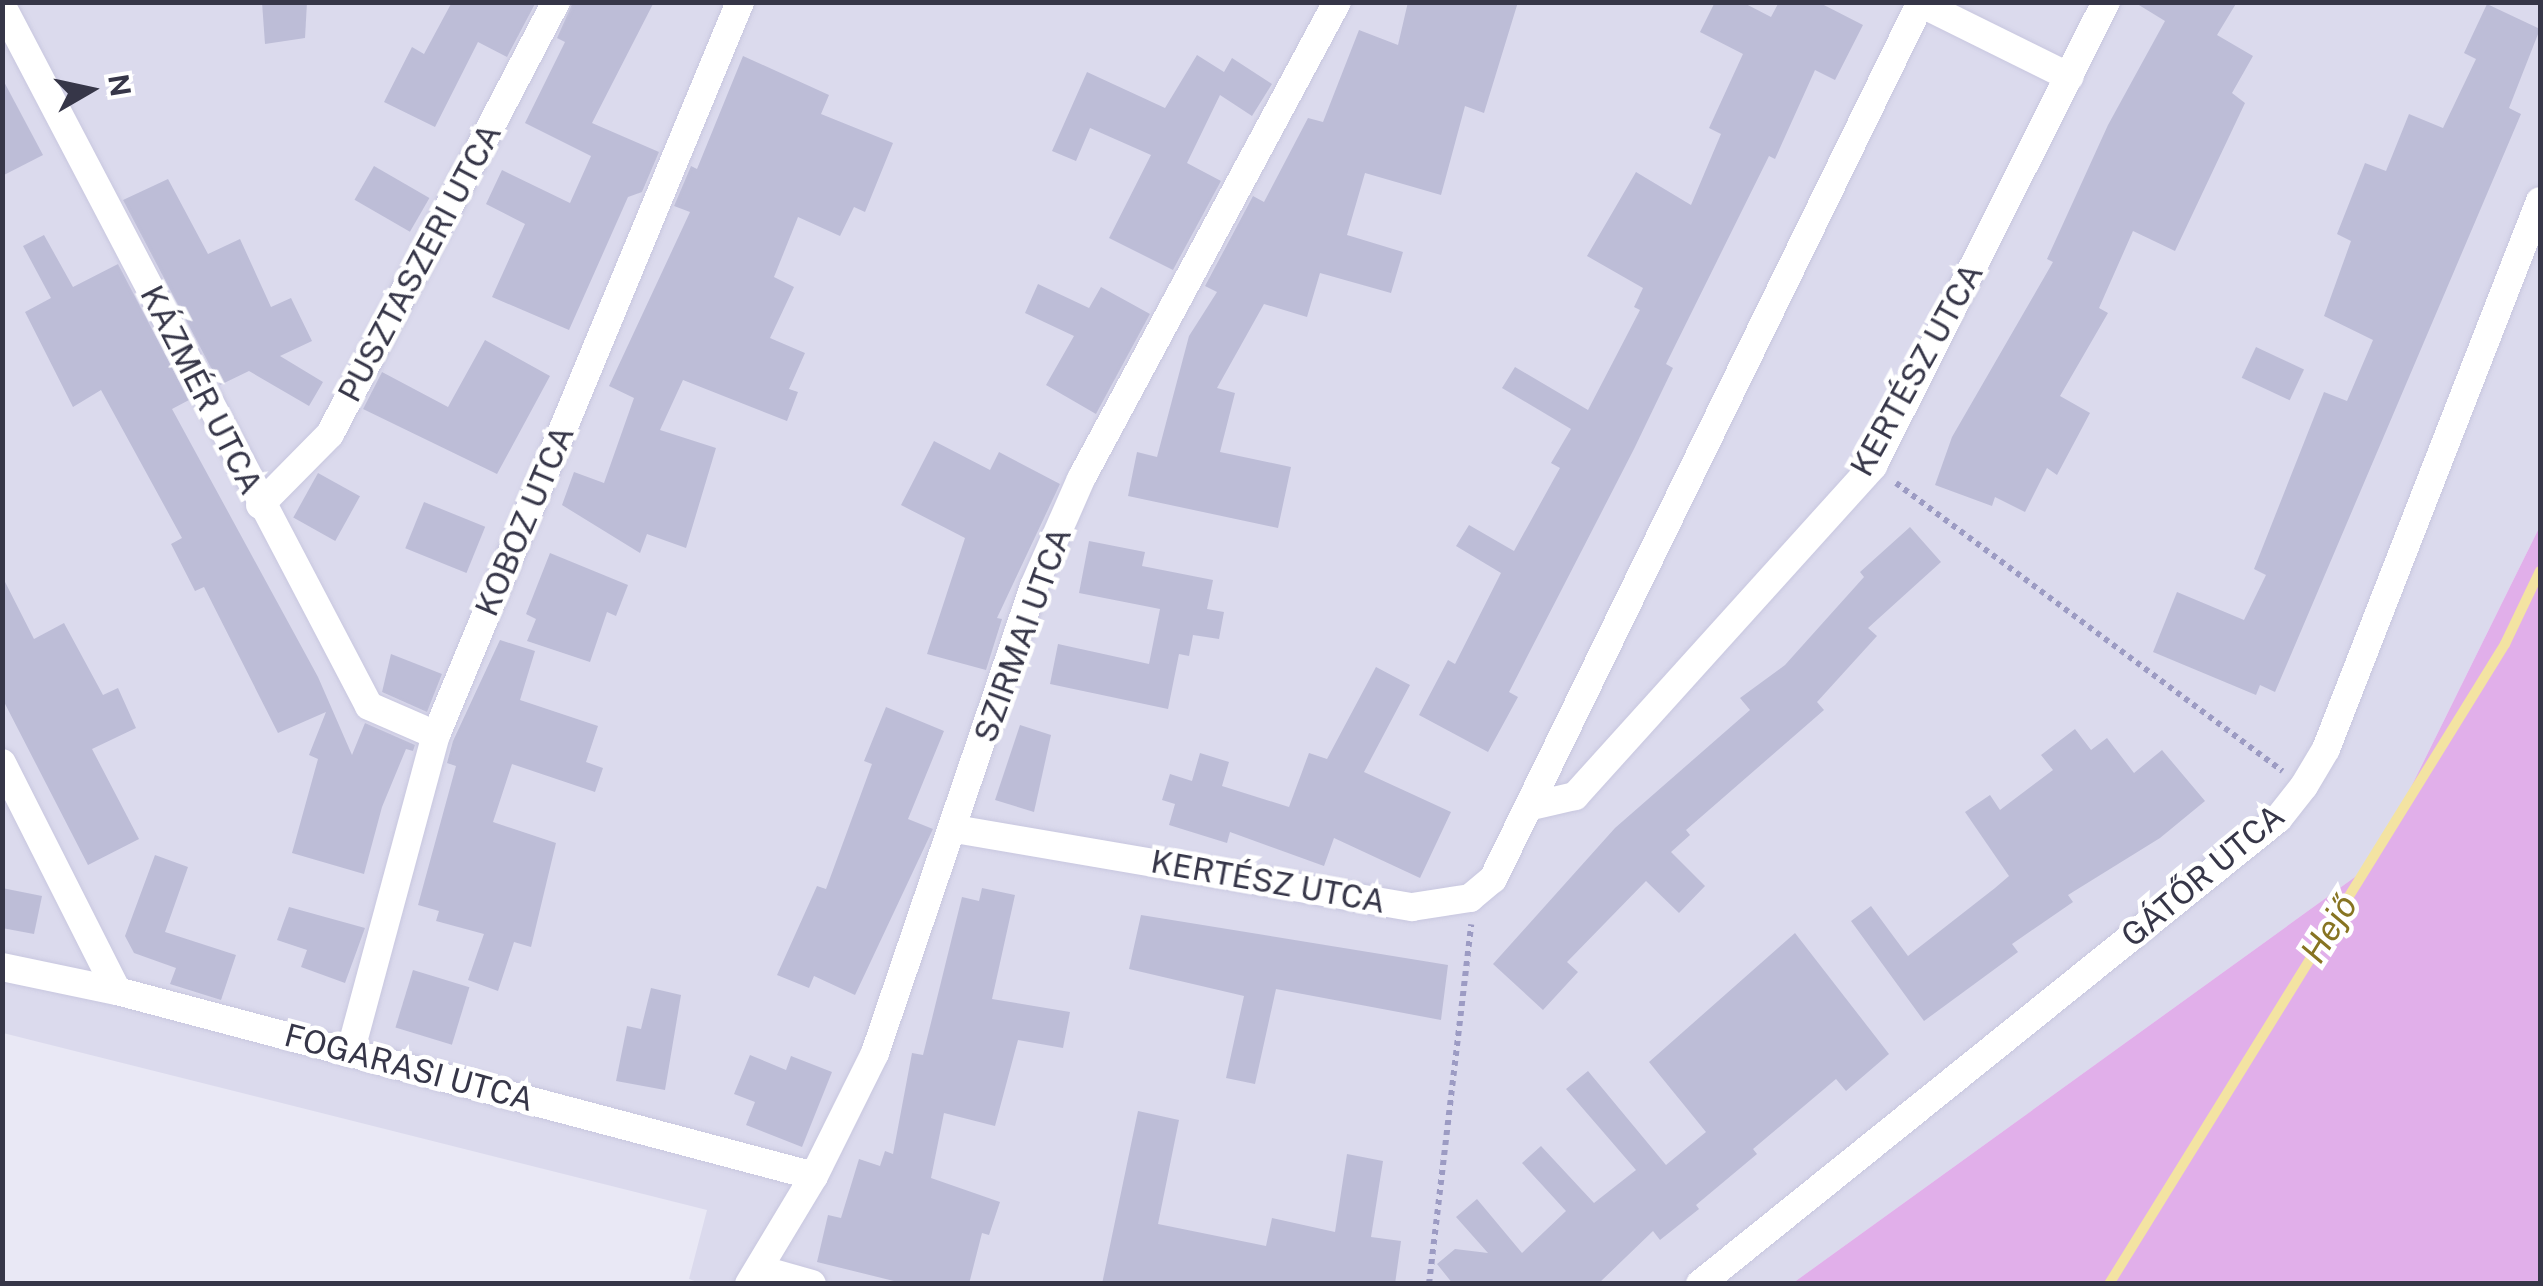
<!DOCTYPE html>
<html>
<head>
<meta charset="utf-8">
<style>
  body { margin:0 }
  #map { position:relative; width:2543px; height:1286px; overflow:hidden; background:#e9e8f5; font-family:"Public Sans",sans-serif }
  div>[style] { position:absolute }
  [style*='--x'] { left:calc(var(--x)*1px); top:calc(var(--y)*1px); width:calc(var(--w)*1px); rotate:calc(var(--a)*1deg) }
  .residential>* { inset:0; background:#dbdaed }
  .green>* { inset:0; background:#e1afea }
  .stream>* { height:10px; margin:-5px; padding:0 5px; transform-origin:5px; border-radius:5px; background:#f3e3a2 }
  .building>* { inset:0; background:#bdbdd7; transform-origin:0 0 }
  .path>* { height:6px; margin-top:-3px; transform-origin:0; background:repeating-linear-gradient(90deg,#9c9bc3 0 5px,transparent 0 10px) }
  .roads { filter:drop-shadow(0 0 2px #c8c7df) drop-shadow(0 0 2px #c8c7df) }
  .street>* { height:28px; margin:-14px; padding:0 14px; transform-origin:14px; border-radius:14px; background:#fff }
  span { translate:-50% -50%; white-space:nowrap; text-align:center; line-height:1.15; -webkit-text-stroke:9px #fff; paint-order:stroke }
  .street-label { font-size:32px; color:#363648 }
  .water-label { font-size:35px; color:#877422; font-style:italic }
  .frame { position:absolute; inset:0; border:5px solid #363648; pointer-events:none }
  .north { position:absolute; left:40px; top:40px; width:100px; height:100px; -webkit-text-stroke:8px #fff; paint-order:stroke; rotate:81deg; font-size:28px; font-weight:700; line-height:40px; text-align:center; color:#363648 }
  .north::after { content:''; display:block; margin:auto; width:35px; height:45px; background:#363648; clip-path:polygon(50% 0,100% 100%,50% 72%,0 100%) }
</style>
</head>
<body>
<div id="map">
  <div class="residential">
    <i style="clip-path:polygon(3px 3px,2540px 3px,2540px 526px,2373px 864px,1793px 1283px,700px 1283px,689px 1279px,707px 1210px,3px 1033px)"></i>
  </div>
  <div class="green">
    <i style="clip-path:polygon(2540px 526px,2540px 1283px,1793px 1283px,2373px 864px)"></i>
  </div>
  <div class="stream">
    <i style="--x:2109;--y:1284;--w:753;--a:-58.25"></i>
    <i style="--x:2505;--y:644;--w:81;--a:-64.4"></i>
  </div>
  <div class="building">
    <i style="clip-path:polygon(262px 2px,307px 2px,305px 38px,265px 44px)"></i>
    <i style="clip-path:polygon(452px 2px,536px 2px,507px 57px,478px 42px,435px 127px,384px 102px,412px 47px,424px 54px)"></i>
    <i style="clip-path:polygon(573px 2px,654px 2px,592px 123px,659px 152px,642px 192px,628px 197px,569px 330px,492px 297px,525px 224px,486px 204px,502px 170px,570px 203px,591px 156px,525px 123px,565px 42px,557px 38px)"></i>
    <i style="clip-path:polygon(1408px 2px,1518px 2px,1484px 113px,1465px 106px,1441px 195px,1365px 173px,1347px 235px,1403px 252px,1391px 293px,1320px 273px,1307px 317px,1264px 304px,1217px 388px,1235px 393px,1220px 452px,1291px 467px,1278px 528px,1128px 496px,1137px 452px,1157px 457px,1189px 336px,1217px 292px,1205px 286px,1253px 196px,1264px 202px,1308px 118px,1323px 122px,1359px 30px,1398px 45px)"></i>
    <i style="clip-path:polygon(1715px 2px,1742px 2px,1771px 17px,1779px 2px,1818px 2px,1863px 25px,1835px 80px,1815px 70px,1775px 159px,1769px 156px,1666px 364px,1673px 368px,1634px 449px,1509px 692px,1518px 697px,1488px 752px,1419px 715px,1448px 660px,1455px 664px,1501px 573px,1456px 546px,1469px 525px,1514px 551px,1560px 468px,1551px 463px,1571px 429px,1502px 388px,1515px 367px,1588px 410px,1640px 310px,1634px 307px,1643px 288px,1587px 256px,1636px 172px,1691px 205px,1721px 134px,1709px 128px,1743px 54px,1700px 32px)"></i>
    <i style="clip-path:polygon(2134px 2px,2237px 2px,2217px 35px,2253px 56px,2232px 93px,2245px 103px,2175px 251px,2133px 231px,2099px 308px,2108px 313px,2060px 396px,2090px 413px,2057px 475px,2047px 468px,2025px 512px,1995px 497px,1992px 506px,1935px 485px,1952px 437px,2053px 262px,2047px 259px,2108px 125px,2165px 21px)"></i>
    <i style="clip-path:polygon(2487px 4px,2540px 29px,2509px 108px,2521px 114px,2275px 692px,2260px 685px,2256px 695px,2153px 652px,2177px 592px,2244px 620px,2266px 575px,2254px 569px,2324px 392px,2347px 401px,2373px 340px,2324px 316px,2351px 241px,2337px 234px,2365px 163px,2386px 171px,2409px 114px,2443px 128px,2476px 59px,2464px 53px)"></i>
    <i style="clip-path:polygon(1197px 55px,1224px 72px,1232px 58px,1272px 84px,1252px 116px,1220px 95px,1187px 163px,1221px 181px,1173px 270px,1109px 238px,1151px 155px,1090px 128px,1076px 161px,1052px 151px,1087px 72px,1165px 108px)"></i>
    <i style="clip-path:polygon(743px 56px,829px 95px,821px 114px,893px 143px,865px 212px,854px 207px,840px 236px,798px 217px,774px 277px,794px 287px,770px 338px,805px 353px,789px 389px,798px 392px,787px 421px,683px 380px,660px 430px,716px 448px,686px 548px,647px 534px,640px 553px,562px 505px,574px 472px,604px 483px,634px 398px,609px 386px,690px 212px,674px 206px,691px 166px,697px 169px)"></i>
    <i style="clip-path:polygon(2px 78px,43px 155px,2px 176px)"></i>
    <i style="left:374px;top:166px;width:64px;height:39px;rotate:30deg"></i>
    <i style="clip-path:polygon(168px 179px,208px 254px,240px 239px,271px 307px,291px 298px,312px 341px,280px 356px,323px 382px,309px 406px,249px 371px,220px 385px,123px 200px)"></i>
    <i style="clip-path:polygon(44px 235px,73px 287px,118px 264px,189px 400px,172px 409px,318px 677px,352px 755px,365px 723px,415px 745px,413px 751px,406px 749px,382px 807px,364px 874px,292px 853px,318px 759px,309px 755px,326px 712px,278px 733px,204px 587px,195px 591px,171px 544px,182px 538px,101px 390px,73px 407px,25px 312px,51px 298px,23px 246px)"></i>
    <i style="clip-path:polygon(1038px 284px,1089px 308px,1101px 287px,1150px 314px,1096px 414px,1046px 385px,1074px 336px,1025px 313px)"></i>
    <i style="clip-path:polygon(485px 340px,550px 376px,497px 474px,363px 409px,382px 372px,448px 407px)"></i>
    <i style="left:2256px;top:347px;width:53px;height:34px;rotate:25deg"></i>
    <i style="clip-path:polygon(934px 441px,990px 470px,999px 452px,1060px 484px,997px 618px,1002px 619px,986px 670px,927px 654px,965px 538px,901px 505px)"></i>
    <i style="left:318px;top:473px;width:48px;height:51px;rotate:29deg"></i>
    <i style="left:424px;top:502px;width:66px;height:50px;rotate:22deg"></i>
    <i style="clip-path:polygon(1910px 527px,1941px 562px,1868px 628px,1877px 636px,1817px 702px,1824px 710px,1686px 830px,1690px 835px,1671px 852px,1705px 886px,1679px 913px,1646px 881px,1567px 962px,1578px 972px,1543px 1010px,1493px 964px,1615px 828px,1750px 710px,1740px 698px,1785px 665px,1864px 577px,1860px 572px)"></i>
    <i style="clip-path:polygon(1089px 541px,1145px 552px,1142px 566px,1213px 580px,1207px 609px,1224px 612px,1219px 639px,1193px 635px,1189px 656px,1179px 654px,1168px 709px,1050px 684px,1058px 644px,1149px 664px,1160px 609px,1079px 593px)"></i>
    <i style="clip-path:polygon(550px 553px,628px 585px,616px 616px,607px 612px,590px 662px,527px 641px,536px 619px,526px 614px)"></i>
    <i style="clip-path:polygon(2px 576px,34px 639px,64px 623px,103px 695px,118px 688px,136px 728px,92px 749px,139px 839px,88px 865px,2px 698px)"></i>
    <i style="clip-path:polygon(500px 640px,535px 651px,520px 700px,598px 726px,586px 762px,603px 768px,595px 792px,512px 764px,493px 822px,556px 843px,531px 947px,514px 942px,498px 991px,468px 980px,484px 934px,436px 921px,439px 911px,418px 905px,456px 766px,447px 763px,453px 741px)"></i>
    <i style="clip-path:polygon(391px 654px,442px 674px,427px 712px,382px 692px)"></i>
    <i style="clip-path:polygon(1376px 667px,1410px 685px,1364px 772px,1451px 812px,1420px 878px,1334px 838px,1324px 866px,1230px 832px,1227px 843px,1169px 825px,1175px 804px,1162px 800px,1170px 774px,1192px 781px,1200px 753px,1229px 762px,1222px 786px,1289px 807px,1309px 753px,1327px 759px)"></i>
    <i style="clip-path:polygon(886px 707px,944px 731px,908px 819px,933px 829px,855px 995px,814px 976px,809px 988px,777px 975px,817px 886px,826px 889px,872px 764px,864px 761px)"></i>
    <i style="clip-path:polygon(1020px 725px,1051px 735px,1034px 812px,995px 800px)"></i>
    <i style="clip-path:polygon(2075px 729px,2091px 750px,2107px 738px,2134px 773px,2162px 750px,2205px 801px,2160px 838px,2068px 895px,2073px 902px,2012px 944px,2018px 952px,1924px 1021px,1851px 921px,1871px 906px,1908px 956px,1995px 888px,2009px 876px,1965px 812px,1990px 795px,2000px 810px,2053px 770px,2041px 755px)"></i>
    <i style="clip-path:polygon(155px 855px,188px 867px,165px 932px,236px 955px,221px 1000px,170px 984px,176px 968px,134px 953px,125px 936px)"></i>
    <i style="clip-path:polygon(2px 888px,42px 896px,34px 934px,2px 928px)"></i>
    <i style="clip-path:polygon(982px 888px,1015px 895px,992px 999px,1070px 1012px,1063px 1048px,1018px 1040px,995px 1126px,944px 1113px,931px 1178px,1000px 1202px,989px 1235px,982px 1233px,969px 1284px,906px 1284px,817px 1262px,828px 1215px,841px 1218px,859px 1159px,880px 1166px,885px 1151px,893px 1154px,912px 1053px,923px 1055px,962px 897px,979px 901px)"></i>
    <i style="clip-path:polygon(289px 907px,365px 928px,345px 983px,301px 967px,307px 950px,277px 940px)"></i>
    <i style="clip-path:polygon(1141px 915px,1448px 965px,1441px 1020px,1276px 989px,1255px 1084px,1226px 1078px,1244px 996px,1129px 969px)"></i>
    <i style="clip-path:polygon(1795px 933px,1889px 1054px,1846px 1091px,1836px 1079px,1753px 1149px,1757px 1154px,1696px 1205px,1699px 1209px,1660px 1240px,1653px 1231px,1598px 1284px,1453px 1284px,1437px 1264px,1455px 1249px,1488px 1253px,1456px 1217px,1477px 1199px,1522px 1253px,1566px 1211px,1522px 1163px,1541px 1146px,1594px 1203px,1636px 1170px,1566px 1089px,1588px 1071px,1666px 1165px,1706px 1132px,1649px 1062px)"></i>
    <i style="left:413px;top:970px;width:59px;height:60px;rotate:17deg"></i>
    <i style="clip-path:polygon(651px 988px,681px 995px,665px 1090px,616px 1081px,627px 1026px,641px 1029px)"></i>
    <i style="clip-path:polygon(750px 1055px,786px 1070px,791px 1056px,832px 1072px,802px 1147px,746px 1125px,755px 1102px,734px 1094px)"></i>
    <i style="clip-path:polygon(1138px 1111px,1179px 1120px,1158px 1224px,1266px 1246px,1272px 1218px,1335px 1232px,1347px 1154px,1383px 1161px,1371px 1237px,1401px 1241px,1395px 1284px,1102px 1284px)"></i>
  </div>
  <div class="path">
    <i style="--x:1896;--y:483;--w:482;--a:36.7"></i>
    <i style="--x:1429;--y:1284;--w:362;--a:-83.3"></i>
  </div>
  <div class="roads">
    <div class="street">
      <i style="--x:1918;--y:2;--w:169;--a:26.3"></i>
      <i style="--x:2;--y:6;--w:790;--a:62.33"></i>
      <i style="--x:369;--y:706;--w:73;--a:23.4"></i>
      <i style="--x:260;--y:505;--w:100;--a:-45.4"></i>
      <i style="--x:330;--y:434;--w:488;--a:-62.4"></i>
      <i style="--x:2;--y:763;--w:255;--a:63.2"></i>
      <i style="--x:1532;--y:806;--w:44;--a:-13.1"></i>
      <i style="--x:1575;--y:796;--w:445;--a:-47.9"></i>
      <i style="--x:1873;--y:466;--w:519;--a:-63.34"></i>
      <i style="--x:955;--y:829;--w:464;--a:9.7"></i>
      <i style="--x:1412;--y:907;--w:59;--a:-8.8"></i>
      <i style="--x:1470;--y:898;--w:30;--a:-40"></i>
      <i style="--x:1493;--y:879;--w:974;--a:-63.99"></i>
      <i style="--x:2;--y:967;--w:117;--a:11.8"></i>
      <i style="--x:117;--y:991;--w:721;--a:14.86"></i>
      <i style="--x:350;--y:1053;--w:329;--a:-74.9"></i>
      <i style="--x:436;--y:735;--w:794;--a:-67.47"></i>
      <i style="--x:759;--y:1269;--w:55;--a:15.8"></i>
      <i style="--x:749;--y:1284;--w:126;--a:-59"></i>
      <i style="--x:814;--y:1176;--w:137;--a:-63.6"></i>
      <i style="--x:875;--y:1053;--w:493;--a:-71.2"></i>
      <i style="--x:1034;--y:586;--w:117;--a:-66.3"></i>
      <i style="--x:1081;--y:479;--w:541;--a:-61.78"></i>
      <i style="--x:1700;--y:1284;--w:742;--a:-38.82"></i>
      <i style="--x:2278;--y:819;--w:42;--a:-51.8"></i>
      <i style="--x:2304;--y:786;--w:43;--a:-59.3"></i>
      <i style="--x:2326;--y:749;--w:588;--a:-68.67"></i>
    </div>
  </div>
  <div class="street-label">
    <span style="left:420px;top:263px;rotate:-62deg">PUSZTASZERI UTCA</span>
    <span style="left:1917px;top:370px;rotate:-61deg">KERTÉSZ UTCA</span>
    <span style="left:201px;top:390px;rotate:63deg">KÁZMÉR UTCA</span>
    <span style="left:525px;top:521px;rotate:-67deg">KOBOZ UTCA</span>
    <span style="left:1023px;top:635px;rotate:-70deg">SZIRMAI UTCA</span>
    <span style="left:2203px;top:876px;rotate:-40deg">GÁTŐR UTCA</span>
    <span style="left:1268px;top:882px;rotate:10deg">KERTÉSZ UTCA</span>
    <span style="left:409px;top:1068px;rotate:15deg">FOGARASI UTCA</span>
  </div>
  <div class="water-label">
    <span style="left:2329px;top:929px;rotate:-58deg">Hejő</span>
  </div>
  <div class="frame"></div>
  <div class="north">N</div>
</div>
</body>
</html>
